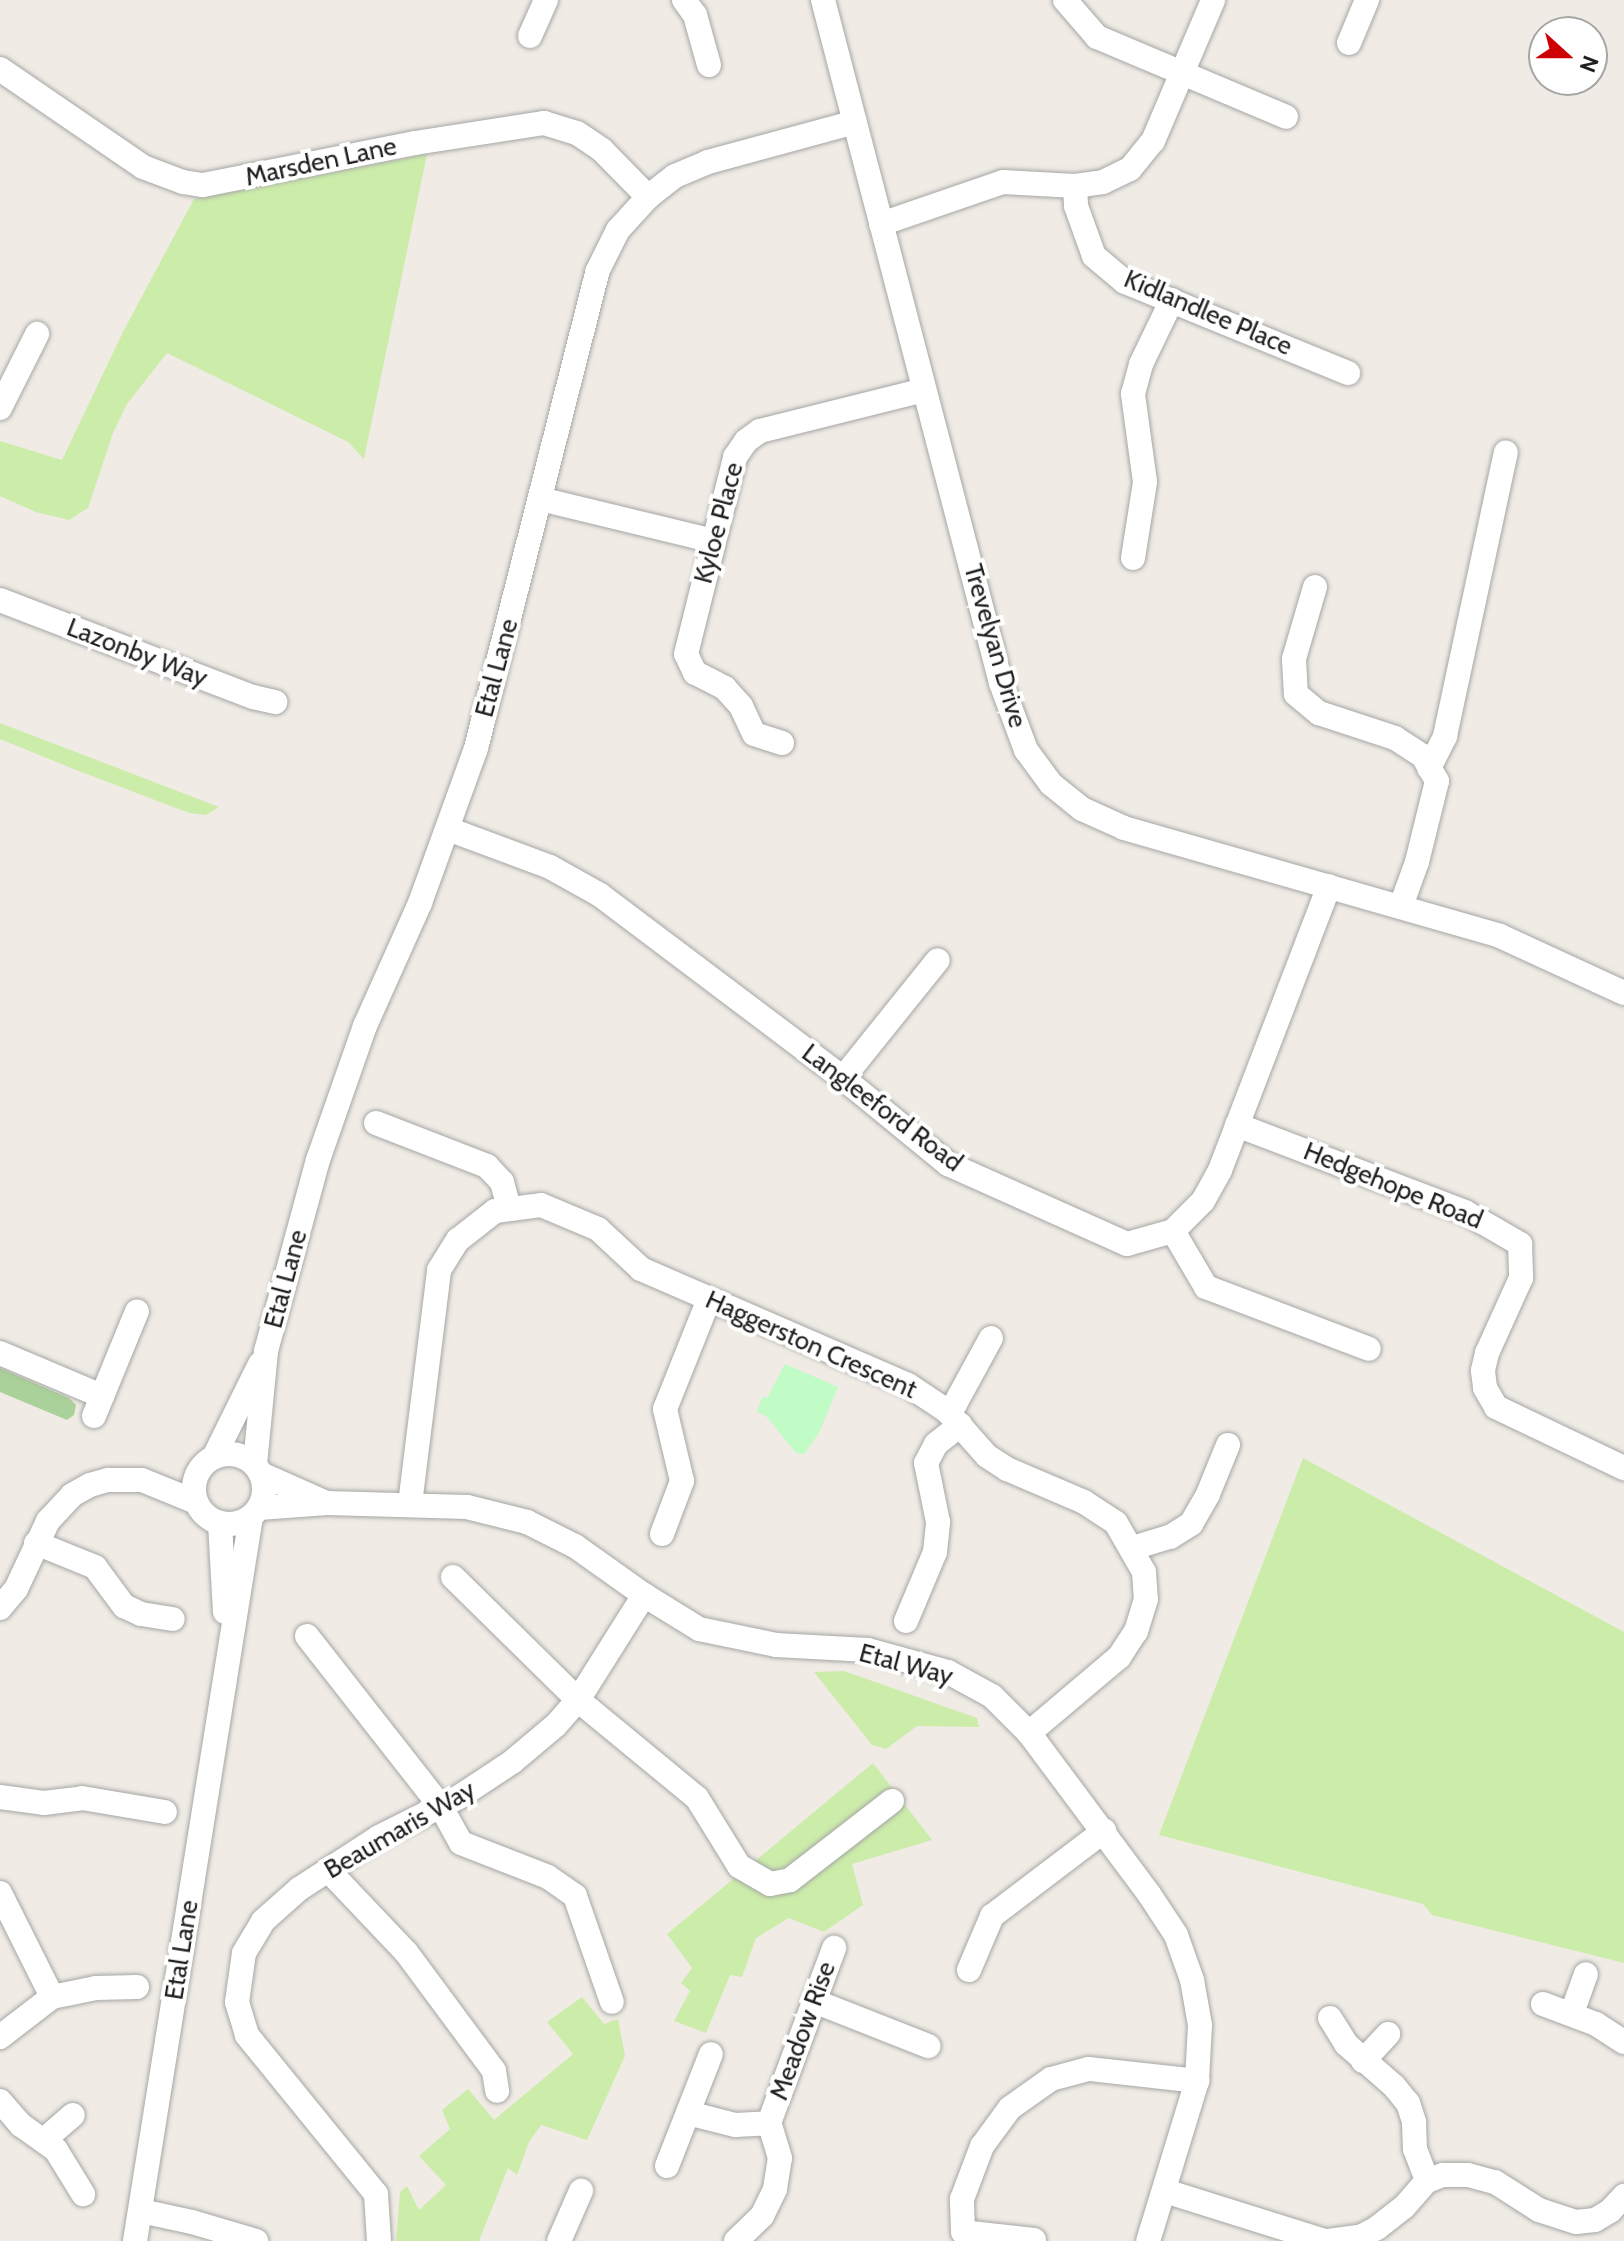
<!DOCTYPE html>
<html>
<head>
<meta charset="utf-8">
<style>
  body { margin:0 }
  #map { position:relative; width:1624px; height:2241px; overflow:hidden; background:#f0ece5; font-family:Cabin,sans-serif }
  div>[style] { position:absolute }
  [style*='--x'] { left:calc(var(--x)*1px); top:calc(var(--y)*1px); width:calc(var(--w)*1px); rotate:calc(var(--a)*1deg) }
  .grass>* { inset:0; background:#ccecaa }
  .forest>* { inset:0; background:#aad199 }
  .park>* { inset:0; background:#c1fbc5 }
  .roads { filter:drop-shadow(0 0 2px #a6a6a6) drop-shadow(0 0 2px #a6a6a6) }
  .minor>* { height:24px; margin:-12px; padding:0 12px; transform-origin:12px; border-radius:12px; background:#fff }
  .minor>.ring { margin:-12px; padding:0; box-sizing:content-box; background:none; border:24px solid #fff; border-radius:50% }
  span { translate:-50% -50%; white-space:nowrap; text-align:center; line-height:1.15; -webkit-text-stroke:8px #fff; paint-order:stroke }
  .street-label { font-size:26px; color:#1f1f1f }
  .north { position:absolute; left:1528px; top:16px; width:80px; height:80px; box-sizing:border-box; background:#fff; border:2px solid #a5a5a5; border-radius:50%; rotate:111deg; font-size:22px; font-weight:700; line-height:32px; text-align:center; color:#1f1f1f }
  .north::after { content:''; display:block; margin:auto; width:28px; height:36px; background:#cf0004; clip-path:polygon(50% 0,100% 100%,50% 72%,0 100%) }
</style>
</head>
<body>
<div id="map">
  <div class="grass">
    <i style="clip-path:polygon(427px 154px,364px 459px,348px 442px,167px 353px,127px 404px,113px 433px,88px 508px,69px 520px,36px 512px,0 496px,0 441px,62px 460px,123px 332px,194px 199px)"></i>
    <i style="clip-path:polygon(0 723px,175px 790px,219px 807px,206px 815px,189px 813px,76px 770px,0 739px)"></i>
    <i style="clip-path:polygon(1303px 1458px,1624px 1632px,1624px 1963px,1432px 1915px,1423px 1904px,1159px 1835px)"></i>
    <i style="clip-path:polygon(844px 1671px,977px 1718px,979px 1727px,917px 1726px,886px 1749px,872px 1745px,814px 1672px)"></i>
    <i style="clip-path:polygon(873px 1763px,932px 1840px,852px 1864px,863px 1905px,824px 1932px,789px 1918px,756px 1938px,742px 1977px,730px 1975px,706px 2033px,674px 2021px,690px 1991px,681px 1983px,692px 1968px,667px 1934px)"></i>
    <i style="clip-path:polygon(582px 1997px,604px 2024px,618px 2019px,625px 2056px,587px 2140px,541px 2125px,529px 2142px,517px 2175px,508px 2168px,479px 2241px,396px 2241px,400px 2192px,407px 2186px,419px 2210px,446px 2185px,419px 2156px,450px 2129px,442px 2110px,468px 2089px,494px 2120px,573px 2054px,547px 2022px)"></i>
  </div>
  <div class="forest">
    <i style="clip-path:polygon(0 1368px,69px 1398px,76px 1405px,74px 1415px,67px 1420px,0 1392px)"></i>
  </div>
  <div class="park">
    <i style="clip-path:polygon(785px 1364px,838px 1387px,819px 1433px,804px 1454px,796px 1453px,766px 1416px,757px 1412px,762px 1397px,767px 1398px)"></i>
  </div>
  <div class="roads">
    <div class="minor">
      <i style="--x:684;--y:0;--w:19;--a:54"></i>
      <i style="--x:695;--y:15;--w:52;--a:74.4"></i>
      <i style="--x:823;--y:0;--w:706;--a:75.39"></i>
      <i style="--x:1001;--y:683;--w:72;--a:69.5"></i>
      <i style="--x:1026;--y:750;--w:42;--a:53.7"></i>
      <i style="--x:1051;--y:784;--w:40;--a:39"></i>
      <i style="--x:1082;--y:809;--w:46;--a:24.3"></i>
      <i style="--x:1124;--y:828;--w:391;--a:16"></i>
      <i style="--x:1500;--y:936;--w:136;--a:24.7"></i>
      <i style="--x:1065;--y:0;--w:49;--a:49.1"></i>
      <i style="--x:1097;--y:37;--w:205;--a:22.9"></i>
      <i style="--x:530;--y:36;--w:39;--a:-66"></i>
      <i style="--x:1349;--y:43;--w:47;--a:-67.3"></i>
      <i style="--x:0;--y:69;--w:173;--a:34.4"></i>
      <i style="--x:143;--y:167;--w:43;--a:20.6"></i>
      <i style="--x:183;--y:182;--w:20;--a:9"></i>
      <i style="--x:203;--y:185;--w:216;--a:-11.2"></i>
      <i style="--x:415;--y:143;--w:131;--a:-8.8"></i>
      <i style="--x:544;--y:123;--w:34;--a:17"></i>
      <i style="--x:577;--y:133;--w:30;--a:34"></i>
      <i style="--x:602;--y:150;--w:66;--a:45.6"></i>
      <i style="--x:1075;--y:186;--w:20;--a:87"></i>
      <i style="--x:1076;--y:206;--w:53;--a:70.2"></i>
      <i style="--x:1094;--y:256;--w:40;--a:40"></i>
      <i style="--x:1125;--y:282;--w:241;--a:22.2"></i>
      <i style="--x:881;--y:224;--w:129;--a:-19"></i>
      <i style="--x:1003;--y:182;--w:72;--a:3.2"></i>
      <i style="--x:1075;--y:186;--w:28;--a:-8"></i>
      <i style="--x:1103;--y:182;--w:30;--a:-26"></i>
      <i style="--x:1130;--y:169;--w:36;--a:-51"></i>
      <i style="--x:1153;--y:141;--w:153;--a:-66.9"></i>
      <i style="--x:0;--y:408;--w:83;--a:-63.4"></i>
      <i style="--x:540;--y:499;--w:178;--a:13.6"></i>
      <i style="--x:1133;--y:558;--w:77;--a:-81"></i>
      <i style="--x:1145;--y:482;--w:89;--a:-97.8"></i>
      <i style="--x:1133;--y:394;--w:31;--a:-75"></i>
      <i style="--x:1141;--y:364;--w:71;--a:-64.2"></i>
      <i style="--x:1315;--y:587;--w:75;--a:106.3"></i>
      <i style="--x:1294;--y:659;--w:35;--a:87"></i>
      <i style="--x:1296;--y:694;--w:30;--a:40"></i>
      <i style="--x:1319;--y:713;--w:80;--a:18.2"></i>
      <i style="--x:1395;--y:738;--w:33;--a:33"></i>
      <i style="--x:1423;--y:756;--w:29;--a:61"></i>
      <i style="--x:1437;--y:781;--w:83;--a:103.9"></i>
      <i style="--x:1417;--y:862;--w:47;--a:110"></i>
      <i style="--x:0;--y:600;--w:271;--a:21"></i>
      <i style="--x:253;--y:697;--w:23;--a:13"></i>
      <i style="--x:782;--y:743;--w:29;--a:-162"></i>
      <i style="--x:754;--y:734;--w:31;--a:-115"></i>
      <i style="--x:741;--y:706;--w:24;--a:-132"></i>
      <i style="--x:725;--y:688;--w:34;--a:-153"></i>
      <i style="--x:695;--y:673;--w:21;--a:-115"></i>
      <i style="--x:686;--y:654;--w:203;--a:-76"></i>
      <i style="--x:735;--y:457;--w:19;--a:-55"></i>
      <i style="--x:746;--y:441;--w:17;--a:-36"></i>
      <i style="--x:760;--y:431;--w:169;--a:-14"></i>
      <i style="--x:1429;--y:768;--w:36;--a:-63"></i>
      <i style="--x:1445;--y:736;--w:290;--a:-77.9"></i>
      <i style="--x:448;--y:829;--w:109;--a:20.4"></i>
      <i style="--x:550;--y:867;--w:57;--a:29.2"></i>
      <i style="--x:600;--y:895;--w:304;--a:37"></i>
      <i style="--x:843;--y:1078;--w:136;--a:39.3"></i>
      <i style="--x:948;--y:1164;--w:196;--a:24.1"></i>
      <i style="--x:1127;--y:1244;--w:48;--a:-15.8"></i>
      <i style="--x:1173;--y:1231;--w:42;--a:-45"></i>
      <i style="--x:1203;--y:1201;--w:35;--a:-61"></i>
      <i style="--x:1220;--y:1170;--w:304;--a:-69"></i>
      <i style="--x:843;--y:1078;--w:151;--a:-51.2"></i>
      <i style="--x:376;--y:1123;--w:119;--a:21.2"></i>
      <i style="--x:487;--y:1166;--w:22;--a:47"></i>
      <i style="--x:502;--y:1182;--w:28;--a:75"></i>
      <i style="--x:1237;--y:1125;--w:244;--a:20.9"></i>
      <i style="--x:1465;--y:1212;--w:64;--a:30.2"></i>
      <i style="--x:1520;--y:1244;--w:34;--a:88"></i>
      <i style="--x:1521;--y:1278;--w:82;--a:114.4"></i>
      <i style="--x:1487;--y:1353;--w:18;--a:103"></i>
      <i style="--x:1483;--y:1371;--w:17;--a:83"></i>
      <i style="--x:1485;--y:1388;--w:22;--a:60"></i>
      <i style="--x:1496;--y:1407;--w:142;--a:25.5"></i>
      <i style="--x:1173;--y:1231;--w:65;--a:59.5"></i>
      <i style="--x:1206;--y:1287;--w:174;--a:20.8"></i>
      <i style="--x:0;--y:1353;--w:111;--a:22.9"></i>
      <i style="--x:947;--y:1411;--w:11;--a:-41"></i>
      <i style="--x:955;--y:1404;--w:75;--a:-61.4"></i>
      <i style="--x:94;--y:1416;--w:113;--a:-67.7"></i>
      <i class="ring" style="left:194px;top:1454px;width:46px;height:46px"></i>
      <i style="--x:214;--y:1457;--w:104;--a:-63.7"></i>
      <i style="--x:255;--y:1464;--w:114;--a:-84.4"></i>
      <i style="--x:266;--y:1351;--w:198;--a:-74.8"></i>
      <i style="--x:318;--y:1160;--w:142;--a:-70.7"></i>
      <i style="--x:365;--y:1026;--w:135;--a:-65.9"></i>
      <i style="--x:420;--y:903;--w:165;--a:-70.1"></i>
      <i style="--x:476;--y:748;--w:491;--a:-75.7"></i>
      <i style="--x:597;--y:272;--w:47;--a:-63.4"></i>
      <i style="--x:618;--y:230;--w:45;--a:-47.7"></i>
      <i style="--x:648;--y:197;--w:34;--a:-38"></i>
      <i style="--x:675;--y:176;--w:36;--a:-23"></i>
      <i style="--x:708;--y:162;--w:152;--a:-15.2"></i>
      <i style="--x:261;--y:1474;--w:69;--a:24"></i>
      <i style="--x:410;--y:1504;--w:236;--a:-82.9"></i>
      <i style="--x:439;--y:1270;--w:36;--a:-58"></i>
      <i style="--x:458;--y:1240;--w:47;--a:-38.1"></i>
      <i style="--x:495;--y:1211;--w:46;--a:-7.4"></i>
      <i style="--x:541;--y:1205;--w:62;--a:22.8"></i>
      <i style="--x:598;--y:1229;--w:59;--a:42.9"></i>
      <i style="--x:641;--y:1269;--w:291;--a:23.5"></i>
      <i style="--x:908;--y:1385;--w:47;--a:33.7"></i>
      <i style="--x:947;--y:1411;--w:60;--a:48.4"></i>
      <i style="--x:987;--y:1456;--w:24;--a:33"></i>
      <i style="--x:1007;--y:1469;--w:84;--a:23.2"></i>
      <i style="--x:1084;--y:1502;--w:38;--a:33"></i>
      <i style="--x:1116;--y:1523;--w:56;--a:60.3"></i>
      <i style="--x:1144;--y:1572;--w:27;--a:86"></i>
      <i style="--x:1146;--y:1599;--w:34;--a:107"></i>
      <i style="--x:1136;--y:1631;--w:31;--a:123"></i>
      <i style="--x:1119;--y:1657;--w:118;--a:139.8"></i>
      <i style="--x:259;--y:1508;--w:68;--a:-4.2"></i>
      <i style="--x:327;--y:1503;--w:140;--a:1.6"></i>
      <i style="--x:467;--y:1507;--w:62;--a:14"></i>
      <i style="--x:527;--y:1522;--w:54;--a:26.6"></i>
      <i style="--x:575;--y:1546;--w:85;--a:35.4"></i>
      <i style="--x:644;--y:1595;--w:65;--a:31.7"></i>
      <i style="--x:699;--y:1629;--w:79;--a:11.7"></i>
      <i style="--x:776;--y:1645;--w:92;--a:3.1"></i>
      <i style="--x:868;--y:1650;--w:83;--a:15.4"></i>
      <i style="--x:948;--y:1672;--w:50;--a:28.6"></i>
      <i style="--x:992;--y:1696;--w:52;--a:45"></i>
      <i style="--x:1029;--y:1733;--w:201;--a:53.3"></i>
      <i style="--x:1149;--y:1894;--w:49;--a:56.6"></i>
      <i style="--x:1176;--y:1935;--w:48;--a:70.4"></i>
      <i style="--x:1192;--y:1980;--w:46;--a:79.9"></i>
      <i style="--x:1200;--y:2025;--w:56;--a:93.1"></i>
      <i style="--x:1197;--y:2081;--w:167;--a:107"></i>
      <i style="--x:220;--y:1523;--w:89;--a:86.8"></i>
      <i style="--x:662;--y:1534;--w:57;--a:-69.3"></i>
      <i style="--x:682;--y:1481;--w:74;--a:-103.3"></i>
      <i style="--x:665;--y:1409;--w:118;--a:-68.2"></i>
      <i style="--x:36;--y:1543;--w:64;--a:22.1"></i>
      <i style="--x:95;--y:1567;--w:49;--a:53.4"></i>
      <i style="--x:124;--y:1606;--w:19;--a:25"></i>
      <i style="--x:141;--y:1614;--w:32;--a:9"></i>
      <i style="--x:1133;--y:1548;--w:39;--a:-17"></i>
      <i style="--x:1170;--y:1537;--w:25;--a:-32"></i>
      <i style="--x:1191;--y:1524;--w:34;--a:-60"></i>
      <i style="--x:1208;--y:1494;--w:53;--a:-67.8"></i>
      <i style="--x:453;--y:1577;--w:175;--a:44.5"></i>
      <i style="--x:578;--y:1700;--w:154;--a:39.5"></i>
      <i style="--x:697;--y:1798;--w:80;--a:58.3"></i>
      <i style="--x:739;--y:1866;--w:36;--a:30"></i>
      <i style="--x:770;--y:1884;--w:20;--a:-11"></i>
      <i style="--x:790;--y:1880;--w:129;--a:-37.8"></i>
      <i style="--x:0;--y:1608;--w:25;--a:-50"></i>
      <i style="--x:16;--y:1589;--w:75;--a:-64.8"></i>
      <i style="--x:48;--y:1521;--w:35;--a:-47"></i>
      <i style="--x:72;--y:1495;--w:21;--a:-29"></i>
      <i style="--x:90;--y:1485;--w:19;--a:-16"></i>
      <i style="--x:108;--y:1480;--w:34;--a:0"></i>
      <i style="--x:142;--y:1480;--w:58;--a:22.2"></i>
      <i style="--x:906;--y:1621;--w:75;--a:-67.2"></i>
      <i style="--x:935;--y:1552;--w:30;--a:-84"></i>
      <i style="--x:938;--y:1522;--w:60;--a:-101.5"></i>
      <i style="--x:926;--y:1463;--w:21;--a:-62"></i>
      <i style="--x:936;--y:1444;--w:31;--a:-38"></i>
      <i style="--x:307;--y:1636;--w:217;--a:51.9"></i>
      <i style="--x:441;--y:1807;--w:41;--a:60.9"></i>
      <i style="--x:461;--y:1843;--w:93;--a:21.3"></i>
      <i style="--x:548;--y:1877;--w:33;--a:35"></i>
      <i style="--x:575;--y:1896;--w:112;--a:70.8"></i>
      <i style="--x:0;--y:1797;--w:44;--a:7.8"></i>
      <i style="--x:44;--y:1803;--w:38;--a:-7"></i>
      <i style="--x:82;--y:1798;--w:84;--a:9.6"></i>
      <i style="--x:329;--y:1871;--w:112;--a:46.5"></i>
      <i style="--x:406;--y:1952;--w:148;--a:53.5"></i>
      <i style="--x:494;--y:2071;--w:20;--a:81"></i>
      <i style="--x:0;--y:1893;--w:116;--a:63.4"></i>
      <i style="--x:52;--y:1997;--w:66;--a:142.4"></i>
      <i style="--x:969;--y:1970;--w:59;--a:-66.9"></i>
      <i style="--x:992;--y:1916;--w:141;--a:-37.2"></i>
      <i style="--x:52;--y:1997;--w:45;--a:-11.6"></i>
      <i style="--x:96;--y:1988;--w:41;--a:-1.4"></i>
      <i style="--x:814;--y:2001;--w:123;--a:21.5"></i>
      <i style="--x:1543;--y:2004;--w:57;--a:20.7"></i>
      <i style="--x:1596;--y:2024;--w:33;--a:33"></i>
      <i style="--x:1572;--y:2013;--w:41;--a:-70.3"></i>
      <i style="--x:1330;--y:2018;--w:31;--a:58"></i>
      <i style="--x:1346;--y:2044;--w:64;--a:41.2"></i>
      <i style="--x:1394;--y:2086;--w:22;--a:51"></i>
      <i style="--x:1408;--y:2103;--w:20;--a:72"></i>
      <i style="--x:1414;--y:2122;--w:27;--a:88"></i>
      <i style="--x:1415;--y:2149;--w:34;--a:69"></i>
      <i style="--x:1363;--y:2061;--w:37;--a:-47"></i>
      <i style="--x:0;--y:2101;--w:32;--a:49"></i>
      <i style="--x:21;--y:2125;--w:43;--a:35.5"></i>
      <i style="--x:56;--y:2150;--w:52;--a:58.5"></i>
      <i style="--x:688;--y:2113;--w:49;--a:14.3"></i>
      <i style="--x:735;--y:2125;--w:34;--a:-3"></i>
      <i style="--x:44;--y:2140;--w:38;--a:-41"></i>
      <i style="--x:667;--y:2166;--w:120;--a:-68.6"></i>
      <i style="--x:1165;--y:2191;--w:168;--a:17.4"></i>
      <i style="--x:141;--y:2211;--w:52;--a:12.2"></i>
      <i style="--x:192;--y:2222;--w:67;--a:16.5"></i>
      <i style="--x:1034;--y:2240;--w:71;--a:-173.6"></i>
      <i style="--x:963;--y:2232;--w:33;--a:-92"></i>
      <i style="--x:962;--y:2199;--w:57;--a:-69.3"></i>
      <i style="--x:982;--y:2146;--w:47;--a:-53.6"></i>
      <i style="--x:1010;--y:2108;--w:50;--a:-35.3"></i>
      <i style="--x:1051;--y:2079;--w:39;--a:-15"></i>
      <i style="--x:1089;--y:2069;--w:109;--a:6.3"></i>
      <i style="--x:135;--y:2241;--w:733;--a:-80.9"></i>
      <i style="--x:379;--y:2241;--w:47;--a:-93.7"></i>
      <i style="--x:376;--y:2194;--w:205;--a:-129.1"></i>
      <i style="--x:247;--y:2035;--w:34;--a:-107"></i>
      <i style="--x:237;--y:2002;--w:49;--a:-81.9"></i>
      <i style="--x:244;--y:1953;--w:37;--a:-59"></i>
      <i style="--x:263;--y:1921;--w:48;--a:-41.6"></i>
      <i style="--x:299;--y:1889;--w:95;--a:-33"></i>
      <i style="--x:379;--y:1837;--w:89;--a:-26.6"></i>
      <i style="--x:459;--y:1797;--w:64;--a:-33.4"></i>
      <i style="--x:512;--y:1762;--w:57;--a:-40.1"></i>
      <i style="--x:556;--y:1725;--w:33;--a:-49"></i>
      <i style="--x:578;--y:1700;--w:124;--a:-57.8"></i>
      <i style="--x:559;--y:2241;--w:55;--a:-66.3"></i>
      <i style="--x:736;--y:2241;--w:36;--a:-44"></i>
      <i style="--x:762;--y:2216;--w:30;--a:-64"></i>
      <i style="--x:775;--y:2189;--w:31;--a:-81"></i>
      <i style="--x:780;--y:2158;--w:37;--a:-107"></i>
      <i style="--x:769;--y:2123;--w:187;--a:-69.6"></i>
      <i style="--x:1328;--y:2241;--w:34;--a:-8"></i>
      <i style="--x:1362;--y:2236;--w:17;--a:-28"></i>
      <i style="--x:1377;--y:2228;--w:34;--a:-38"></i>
      <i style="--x:1404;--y:2207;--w:35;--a:-49"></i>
      <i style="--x:1427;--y:2181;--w:17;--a:-21"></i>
      <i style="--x:1443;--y:2175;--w:25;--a:0"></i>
      <i style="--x:1468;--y:2175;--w:28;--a:15"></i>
      <i style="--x:1495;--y:2182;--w:52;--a:32.5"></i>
      <i style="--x:1539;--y:2210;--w:39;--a:18"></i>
      <i style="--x:1576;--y:2222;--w:19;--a:-6"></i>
      <i style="--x:1595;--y:2220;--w:17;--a:-31"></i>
      <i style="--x:1610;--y:2211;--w:21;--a:-47"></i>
    </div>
  </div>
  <div class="street-label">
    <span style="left:321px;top:162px;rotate:-12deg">Marsden Lane</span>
    <span style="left:1208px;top:313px;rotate:23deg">Kidlandlee Place</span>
    <span style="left:719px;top:523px;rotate:-75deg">Kyloe Place</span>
    <span style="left:995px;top:646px;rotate:74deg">Trevelyan Drive</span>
    <span style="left:137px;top:653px;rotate:21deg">Lazonby Way</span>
    <span style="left:497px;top:668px;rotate:-75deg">Etal Lane</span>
    <span style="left:882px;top:1108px;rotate:37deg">Langleeford Road</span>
    <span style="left:1393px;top:1186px;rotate:22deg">Hedgehope Road</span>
    <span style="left:286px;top:1279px;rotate:-75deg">Etal Lane</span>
    <span style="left:811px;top:1345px;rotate:24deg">Haggerston Crescent</span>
    <span style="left:906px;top:1665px;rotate:15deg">Etal Way</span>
    <span style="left:400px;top:1830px;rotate:-30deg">Beaumaris Way</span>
    <span style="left:182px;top:1950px;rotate:-81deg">Etal Lane</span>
    <span style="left:803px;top:2031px;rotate:-70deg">Meadow Rise</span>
  </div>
  <div class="north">N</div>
</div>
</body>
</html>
